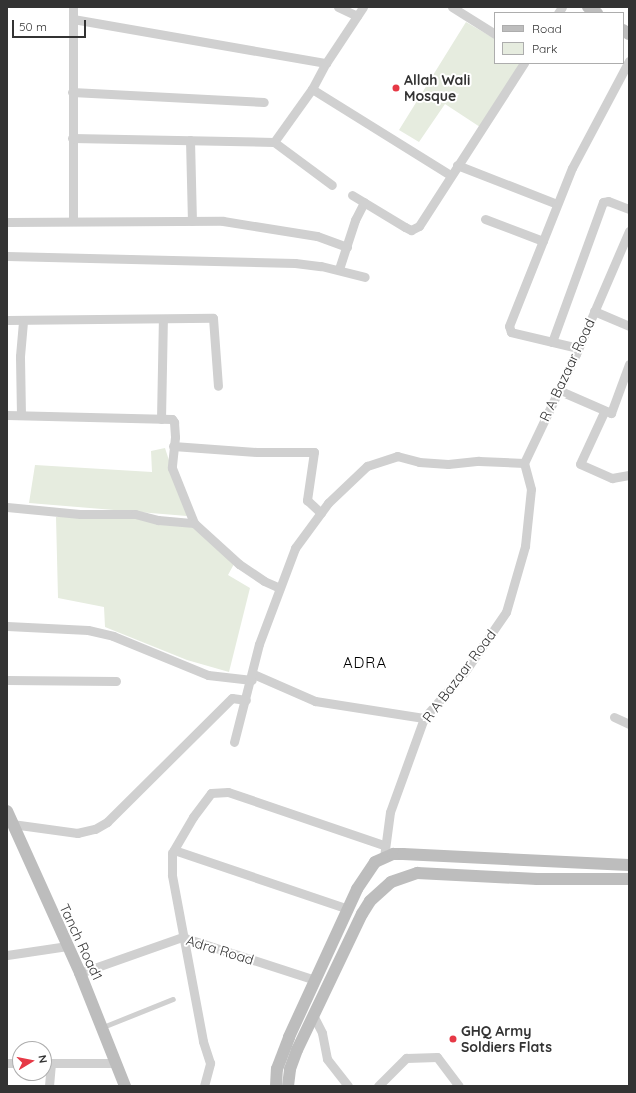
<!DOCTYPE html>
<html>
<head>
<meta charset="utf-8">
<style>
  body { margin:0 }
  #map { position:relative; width:636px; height:1093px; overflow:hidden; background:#fff; font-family:Quicksand,sans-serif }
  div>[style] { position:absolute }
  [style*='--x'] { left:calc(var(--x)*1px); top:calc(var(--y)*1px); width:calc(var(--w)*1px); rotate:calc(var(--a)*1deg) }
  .green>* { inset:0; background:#e6ecdf }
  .lane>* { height:4.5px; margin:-2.25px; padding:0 2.25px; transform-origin:2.25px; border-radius:2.25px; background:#d0d0d0 }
  .street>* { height:9px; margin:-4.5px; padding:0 4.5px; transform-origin:4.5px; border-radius:4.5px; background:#d0d0d0 }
  .secondary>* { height:12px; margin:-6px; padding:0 6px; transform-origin:6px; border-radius:6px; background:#bdbdbd }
  .dots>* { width:11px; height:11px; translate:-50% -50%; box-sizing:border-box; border:2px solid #fff; border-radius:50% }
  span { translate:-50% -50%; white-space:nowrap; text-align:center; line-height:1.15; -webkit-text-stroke:4px #fff; paint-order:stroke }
  .poi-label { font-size:14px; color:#333; font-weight:700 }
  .left { translate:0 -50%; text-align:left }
  .street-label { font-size:14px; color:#333 }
  .neighbourhood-label { font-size:15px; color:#000; letter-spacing:1px }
  .frame { position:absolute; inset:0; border:8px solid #333; pointer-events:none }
  .legend { position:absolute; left:494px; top:12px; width:130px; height:52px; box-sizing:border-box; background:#fff; border:1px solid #adadad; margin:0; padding:5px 7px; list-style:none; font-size:12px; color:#333 }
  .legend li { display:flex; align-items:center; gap:8px; height:20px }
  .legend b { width:20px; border:1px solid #adadad }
  .north { position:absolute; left:12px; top:1041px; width:40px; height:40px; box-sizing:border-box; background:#fff; border:1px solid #adadad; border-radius:50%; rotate:80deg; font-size:11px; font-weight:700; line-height:16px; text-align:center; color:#333 }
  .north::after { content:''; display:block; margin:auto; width:14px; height:18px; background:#e63946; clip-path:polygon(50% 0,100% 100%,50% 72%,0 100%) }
  .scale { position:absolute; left:12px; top:20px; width:74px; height:18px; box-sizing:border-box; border:2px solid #333; border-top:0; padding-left:5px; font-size:12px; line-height:14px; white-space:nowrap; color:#333; -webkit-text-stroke:3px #fff; paint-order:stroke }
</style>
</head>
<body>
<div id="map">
  <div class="green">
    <i style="clip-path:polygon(466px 22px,495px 39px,495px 63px,522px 63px,480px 127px,445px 104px,419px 142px,399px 130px)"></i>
    <i style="clip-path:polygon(165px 448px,187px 516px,29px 503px,35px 465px,152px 472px,151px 451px)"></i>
    <i style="clip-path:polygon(56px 517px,135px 517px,195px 528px,234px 564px,228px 575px,250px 588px,229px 672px,187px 660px,105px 627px,104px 607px,58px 598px)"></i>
  </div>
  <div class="lane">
    <i style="--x:103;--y:1027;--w:75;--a:-21.8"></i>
  </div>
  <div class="street">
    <i style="--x:73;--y:7;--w:214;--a:90"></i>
    <i style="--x:338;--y:7;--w:21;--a:25"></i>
    <i style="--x:452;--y:7;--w:51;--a:32.1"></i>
    <i style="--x:558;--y:13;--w:7;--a:-56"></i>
    <i style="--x:73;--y:19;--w:257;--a:9.9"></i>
    <i style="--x:312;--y:89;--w:163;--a:31.9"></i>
    <i style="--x:72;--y:92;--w:192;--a:3"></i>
    <i style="--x:72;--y:138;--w:202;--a:1.1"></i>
    <i style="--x:274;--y:142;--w:65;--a:-54.4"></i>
    <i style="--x:312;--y:89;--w:30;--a:-62"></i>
    <i style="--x:326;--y:63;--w:67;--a:-56.5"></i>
    <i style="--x:190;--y:140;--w:81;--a:88.6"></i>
    <i style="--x:274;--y:142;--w:72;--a:36.6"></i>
    <i style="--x:457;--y:165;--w:107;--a:21.3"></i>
    <i style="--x:352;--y:195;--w:62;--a:31.1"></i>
    <i style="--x:405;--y:227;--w:7;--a:27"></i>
    <i style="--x:411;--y:230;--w:9;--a:-27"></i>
    <i style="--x:419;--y:226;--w:194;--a:-57.2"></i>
    <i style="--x:485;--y:219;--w:62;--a:20.8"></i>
    <i style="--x:7;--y:222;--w:216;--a:-0.3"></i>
    <i style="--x:223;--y:221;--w:95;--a:9.1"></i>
    <i style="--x:317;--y:236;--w:32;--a:20"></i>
    <i style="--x:7;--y:256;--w:288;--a:1.4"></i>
    <i style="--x:295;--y:263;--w:26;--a:7"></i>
    <i style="--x:321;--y:266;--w:45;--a:14"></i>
    <i style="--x:339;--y:269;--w:52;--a:-71.9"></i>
    <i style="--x:355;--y:220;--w:20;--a:-63"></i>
    <i style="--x:594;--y:311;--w:38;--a:23"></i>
    <i style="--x:7;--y:320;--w:206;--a:-0.6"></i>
    <i style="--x:213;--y:318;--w:68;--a:85.8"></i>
    <i style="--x:552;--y:342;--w:149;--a:-70"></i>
    <i style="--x:603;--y:202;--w:5;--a:-11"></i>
    <i style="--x:608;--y:201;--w:22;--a:21"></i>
    <i style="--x:578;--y:348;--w:69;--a:-166.6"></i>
    <i style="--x:511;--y:332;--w:6;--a:-108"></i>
    <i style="--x:509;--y:326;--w:170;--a:-68.3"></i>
    <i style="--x:572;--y:168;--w:121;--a:-62"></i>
    <i style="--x:558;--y:390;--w:58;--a:23.5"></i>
    <i style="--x:611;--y:413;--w:52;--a:-69.8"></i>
    <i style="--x:604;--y:412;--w:57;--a:114.8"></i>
    <i style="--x:580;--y:464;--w:35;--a:24"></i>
    <i style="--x:612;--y:478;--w:17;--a:-10"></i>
    <i style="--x:7;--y:415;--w:165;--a:1.4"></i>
    <i style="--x:172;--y:419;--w:4;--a:56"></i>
    <i style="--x:174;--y:422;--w:15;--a:86"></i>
    <i style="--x:175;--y:437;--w:31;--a:96"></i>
    <i style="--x:172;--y:468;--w:59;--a:68.2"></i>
    <i style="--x:21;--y:415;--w:59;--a:-91"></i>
    <i style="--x:20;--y:356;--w:36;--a:-85"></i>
    <i style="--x:161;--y:419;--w:100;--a:-88.9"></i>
    <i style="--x:173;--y:446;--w:84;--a:4.1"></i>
    <i style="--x:257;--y:452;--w:57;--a:0"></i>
    <i style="--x:314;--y:452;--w:49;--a:98.3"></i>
    <i style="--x:307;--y:500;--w:19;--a:43"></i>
    <i style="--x:7;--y:507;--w:73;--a:5.5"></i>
    <i style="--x:80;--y:514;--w:55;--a:0"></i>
    <i style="--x:135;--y:514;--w:24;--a:15"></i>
    <i style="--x:158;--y:520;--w:36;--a:5"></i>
    <i style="--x:194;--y:523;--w:61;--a:42.3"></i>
    <i style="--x:239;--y:564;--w:30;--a:34"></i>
    <i style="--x:264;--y:581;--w:17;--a:24"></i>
    <i style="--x:7;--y:626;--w:81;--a:2.8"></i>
    <i style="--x:88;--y:630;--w:26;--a:13"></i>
    <i style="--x:113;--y:636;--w:103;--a:22.3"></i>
    <i style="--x:208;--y:675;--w:44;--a:6.5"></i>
    <i style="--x:253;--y:674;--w:68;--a:23.5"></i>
    <i style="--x:315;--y:701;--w:110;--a:8.9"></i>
    <i style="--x:7;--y:680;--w:109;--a:0.5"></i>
    <i style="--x:614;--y:717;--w:17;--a:25"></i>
    <i style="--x:234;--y:742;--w:101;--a:-75.7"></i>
    <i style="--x:259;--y:644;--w:103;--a:-69.4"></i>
    <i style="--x:295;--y:548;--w:56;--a:-53.7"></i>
    <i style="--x:328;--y:503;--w:54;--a:-43.5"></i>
    <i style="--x:367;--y:466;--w:32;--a:-18"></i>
    <i style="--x:397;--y:456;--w:23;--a:15"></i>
    <i style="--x:419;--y:462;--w:29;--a:4"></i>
    <i style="--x:448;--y:464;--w:31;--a:-6"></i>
    <i style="--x:479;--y:461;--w:45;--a:2.5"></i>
    <i style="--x:12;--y:824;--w:66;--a:7.9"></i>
    <i style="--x:77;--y:833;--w:18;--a:-13"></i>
    <i style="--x:95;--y:829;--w:14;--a:-30"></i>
    <i style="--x:107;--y:822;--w:176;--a:-44.8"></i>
    <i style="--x:232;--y:698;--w:14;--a:8"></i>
    <i style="--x:174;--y:850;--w:184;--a:18.7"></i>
    <i style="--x:384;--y:857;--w:45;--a:-82.4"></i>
    <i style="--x:390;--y:812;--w:100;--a:-70.1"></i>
    <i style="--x:424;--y:718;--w:64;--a:-48.8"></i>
    <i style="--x:466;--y:670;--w:70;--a:-55.4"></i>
    <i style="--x:506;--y:612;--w:69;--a:-73.9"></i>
    <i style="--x:525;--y:546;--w:57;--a:-84"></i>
    <i style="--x:531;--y:489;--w:27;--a:-105"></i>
    <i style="--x:524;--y:463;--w:121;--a:-64.5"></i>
    <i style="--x:576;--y:354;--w:134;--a:-66.7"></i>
    <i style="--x:7;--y:955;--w:61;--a:-8.5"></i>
    <i style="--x:80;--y:973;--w:108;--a:-19.4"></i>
    <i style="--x:182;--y:937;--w:140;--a:17.9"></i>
    <i style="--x:313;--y:1015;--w:20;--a:63"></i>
    <i style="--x:322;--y:1033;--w:26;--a:79"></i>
    <i style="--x:327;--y:1059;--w:34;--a:52"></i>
    <i style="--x:7;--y:1063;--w:13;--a:0"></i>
    <i style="--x:44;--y:1063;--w:71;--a:0"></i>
    <i style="--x:49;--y:1086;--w:23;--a:-85"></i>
    <i style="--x:204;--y:1086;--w:24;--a:-75"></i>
    <i style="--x:210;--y:1063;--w:23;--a:-108"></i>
    <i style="--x:203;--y:1041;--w:169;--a:-100.6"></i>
    <i style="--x:172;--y:875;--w:22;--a:-90"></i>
    <i style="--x:172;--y:853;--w:42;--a:-59.7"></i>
    <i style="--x:193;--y:817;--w:30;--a:-53"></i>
    <i style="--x:211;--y:793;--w:17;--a:-3"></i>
    <i style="--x:228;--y:792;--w:165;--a:18.8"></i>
    <i style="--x:378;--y:1086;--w:40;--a:-45"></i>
    <i style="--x:406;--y:1058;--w:31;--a:-2"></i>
    <i style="--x:437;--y:1057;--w:36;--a:53"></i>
  </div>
  <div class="secondary">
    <i style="--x:588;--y:7;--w:11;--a:34"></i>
    <i style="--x:623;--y:30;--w:7;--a:34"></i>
    <i style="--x:7;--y:811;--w:178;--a:65.7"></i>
    <i style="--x:80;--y:973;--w:122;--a:68.3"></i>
    <i style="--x:276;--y:1086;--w:17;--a:-87"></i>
    <i style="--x:277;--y:1069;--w:34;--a:-69"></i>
    <i style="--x:289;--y:1037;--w:163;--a:-65.3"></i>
    <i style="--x:357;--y:889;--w:32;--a:-56"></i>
    <i style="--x:375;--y:862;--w:20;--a:-24"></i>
    <i style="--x:393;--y:854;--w:10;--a:0"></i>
    <i style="--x:403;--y:854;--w:226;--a:2.8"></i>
    <i style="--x:288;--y:1086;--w:17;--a:-83"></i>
    <i style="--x:290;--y:1069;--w:20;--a:-70"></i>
    <i style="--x:297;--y:1050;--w:151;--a:-64.5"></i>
    <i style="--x:362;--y:914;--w:15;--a:-58"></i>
    <i style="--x:370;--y:901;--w:28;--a:-42"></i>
    <i style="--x:391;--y:882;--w:28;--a:-19"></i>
    <i style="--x:417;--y:873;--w:120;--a:2.9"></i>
    <i style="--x:537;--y:879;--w:92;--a:0"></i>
  </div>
  <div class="dots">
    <i style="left:396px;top:88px;background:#e63946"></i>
    <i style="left:453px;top:1039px;background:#e63946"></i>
  </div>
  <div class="poi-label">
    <span class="left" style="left:404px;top:88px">Allah Wali<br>Mosque</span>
    <span class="left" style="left:461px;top:1039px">GHQ Army<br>Soldiers Flats</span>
  </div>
  <div class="street-label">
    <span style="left:567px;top:370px;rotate:-65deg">R A Bazaar Road</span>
    <span style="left:459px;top:676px;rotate:-53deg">R A Bazaar Road</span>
    <span style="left:81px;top:942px;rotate:65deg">Tanch Road1</span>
    <span style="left:220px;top:950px;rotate:17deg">Adra Road</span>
  </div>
  <div class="neighbourhood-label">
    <span style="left:365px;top:663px">ADRA</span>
  </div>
  <div class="frame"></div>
  <ul class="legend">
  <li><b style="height:5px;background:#bdbdbd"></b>Road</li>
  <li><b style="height:11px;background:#e6ecdf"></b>Park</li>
  </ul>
  <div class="north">N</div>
  <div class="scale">50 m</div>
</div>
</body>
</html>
